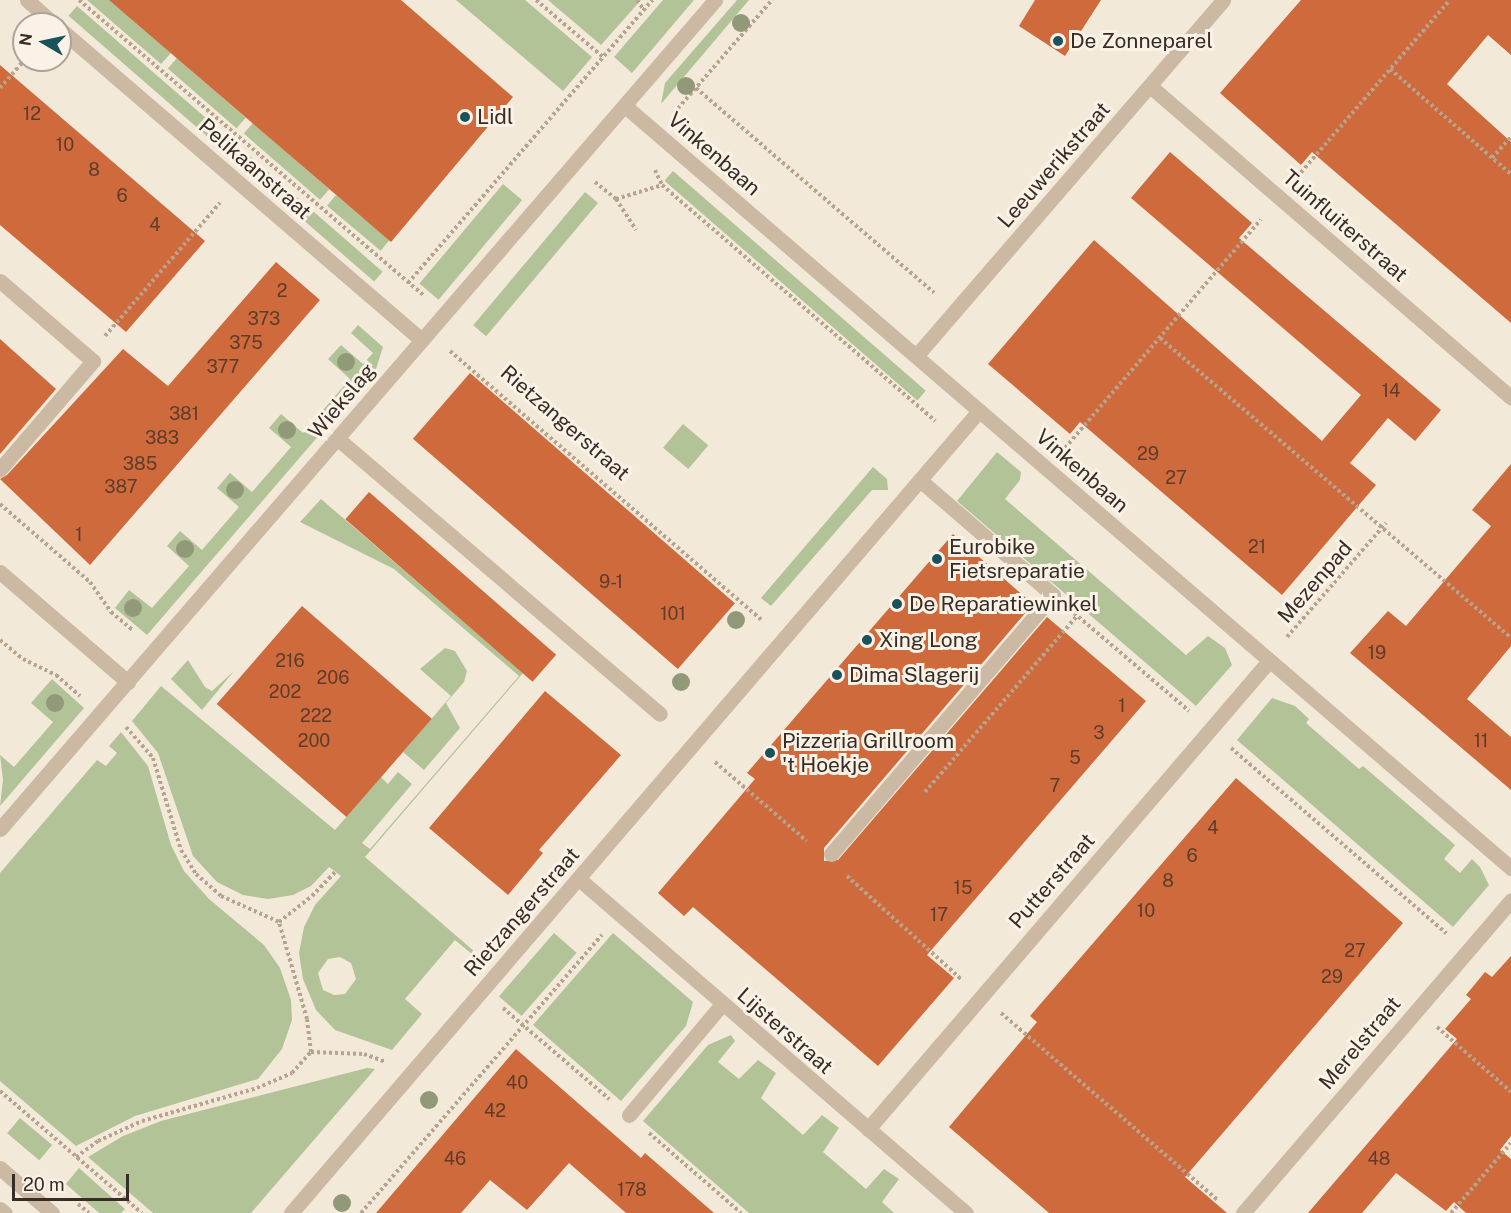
<!DOCTYPE html>
<html>
<head>
<meta charset="utf-8">
<style>
  body { margin:0 }
  #map { position:relative; width:1511px; height:1213px; overflow:hidden; background:#f3e9d9; font-family:"Public Sans",sans-serif }
  div>[style] { position:absolute }
  [style*='--x'] { left:calc(var(--x)*1px); top:calc(var(--y)*1px); width:calc(var(--w)*1px); rotate:calc(var(--a)*1deg) }
  .green>* { inset:0; background:#b2c398; transform-origin:0 0 }
  .building>* { inset:0; background:#ce6a3c; transform-origin:0 0 }
  .path>* { height:4px; margin-top:-2px; transform-origin:0; background:repeating-linear-gradient(90deg,#b8a38e 0 3px,transparent 0 6px) }
  .service>* { height:15px; margin:-7.5px; padding:0 7.5px; transform-origin:7.5px; border-radius:7.5px; background:#ccb9a4 }
  .minor>* { height:15px; margin:-7.5px; padding:0 7.5px; transform-origin:7.5px; border-radius:7.5px; background:#ccb9a4 }
  .tertiary>* { height:15px; margin:-7.5px; padding:0 7.5px; transform-origin:7.5px; border-radius:7.5px; background:#ccb9a4 }
  .trees>* { width:18px; height:18px; margin:-9px; border-radius:50%; background:#929978 }
  .dots>* { width:16px; height:16px; translate:-50% -50%; box-sizing:border-box; border:3px solid #faf2e6; border-radius:50% }
  span { translate:-50% -50%; white-space:nowrap; text-align:center; line-height:1.15; -webkit-text-stroke:6px #faf2e6; paint-order:stroke }
  .number-label { font-size:18px; color:#5d3c2c }
  .number-label span { -webkit-text-stroke-width:0 }
  .poi-label { font-size:21px; color:#372d26 }
  .left { translate:0 -50%; text-align:left }
  .street-label { font-size:21px; color:#372d26 }
  .north { position:absolute; left:12px; top:12px; width:60px; height:60px; box-sizing:border-box; background:#faf2e6; border:2px solid #aca399; border-radius:50%; rotate:279deg; font-size:16px; font-weight:700; line-height:24px; text-align:center; color:#372d26 }
  .north::after { content:''; display:block; margin:auto; width:21px; height:27px; background:#19525b; clip-path:polygon(50% 0,100% 100%,50% 72%,0 100%) }
  .scale { position:absolute; left:12px; top:1174px; width:117px; height:27px; box-sizing:border-box; border:3px solid #372d26; border-top:0; padding-left:8px; font-size:18px; line-height:21px; white-space:nowrap; color:#372d26; -webkit-text-stroke:4px #faf2e6; paint-order:stroke }
</style>
</head>
<body>
<div id="map">
  <div class="green">
    <i style="clip-path:polygon(87px 0,135px 0,171px 53px,161px 64px)"></i>
    <i style="clip-path:polygon(456px 0,525px 0,592px 57px,563px 91px)"></i>
    <i style="clip-path:polygon(548px 0,641px 0,601px 45px)"></i>
    <i style="clip-path:polygon(663px 0,694px 0,632px 73px,614px 57px)"></i>
    <i style="clip-path:polygon(737px 0,749px 0,661px 104px,665px 83px)"></i>
    <i style="left:77px;top:6px;width:405px;height:13px;rotate:41deg"></i>
    <i style="left:177px;top:58px;width:91px;height:14px;rotate:41deg"></i>
    <i style="left:253px;top:123px;width:101px;height:14px;rotate:41deg"></i>
    <i style="left:673px;top:171px;width:335px;height:13px;rotate:41deg"></i>
    <i style="left:503px;top:184px;width:25px;height:130px;rotate:40deg"></i>
    <i style="left:585px;top:192px;width:17px;height:174px;rotate:40deg"></i>
    <i style="left:336px;top:195px;width:70px;height:14px;rotate:40deg"></i>
    <i style="clip-path:polygon(358px 325px,383px 347px,376px 369px,147px 635px,115px 608px,129px 590px,152px 608px,189px 566px,167px 546px,180px 531px,202px 550px,239px 507px,217px 488px,230px 473px,252px 492px,291px 447px,269px 428px,281px 414px,303px 433px,350px 379px,328px 359px,341px 345px,363px 364px,373px 353px,351px 333px)"></i>
    <i style="left:683px;top:424px;width:33px;height:31px;rotate:40deg"></i>
    <i style="clip-path:polygon(997px 452px,1021px 472px,1020px 480px,1005px 499px,1186px 655px,1208px 636px,1225px 648px,1232px 665px,1196px 706px,957px 501px)"></i>
    <i style="clip-path:polygon(873px 467px,887px 479px,888px 490px,872px 490px,771px 606px,761px 598px)"></i>
    <i style="clip-path:polygon(evenodd,321px 499px,523px 673px,365px 857px,475px 952px,473px 955px,455px 940px,405px 999px,422px 1014px,392px 1050px,335px 1030px,316px 1010px,303px 979px,299px 953px,304px 927px,315px 905px,341px 876px,329px 867px,311px 886px,293px 895px,268px 899px,243px 895px,217px 882px,193px 856px,158px 753px,132px 721px,161px 686px,335px 830px,381px 777px,388px 784px,398px 772px,412px 784px,362px 843px,370px 849px,519px 676px,394px 569px,300px 522px,321px 499px,340px 957px,351px 963px,356px 979px,345px 994px,334px 995px,323px 990px,318px 973px,328px 959px,340px 957px)"></i>
    <i style="clip-path:polygon(445px 648px,455px 651px,467px 671px,464px 682px,446px 703px,460px 728px,424px 770px,403px 752px,451px 696px,420px 669px)"></i>
    <i style="clip-path:polygon(188px 660px,205px 687px,212px 691px,234px 671px,202px 710px,171px 679px)"></i>
    <i style="clip-path:polygon(52px 679px,84px 708px,0 806px,3px 780px,0 755px,14px 767px,53px 722px,31px 703px)"></i>
    <i style="clip-path:polygon(1272px 698px,1295px 706px,1309px 719px,1306px 723px,1359px 769px,1363px 766px,1455px 845px,1444px 859px,1460px 873px,1472px 859px,1480px 867px,1489px 885px,1453px 927px,1237px 740px)"></i>
    <i style="clip-path:polygon(121px 732px,148px 766px,171px 845px,184px 871px,209px 899px,264px 945px,280px 968px,291px 1000px,292px 1020px,282px 1049px,258px 1079px,135px 1116px,76px 1146px,0 1081px,0 873px,97px 760px,106px 766px,117px 753px,109px 746px)"></i>
    <i style="left:554px;top:933px;width:30px;height:84px;rotate:41deg"></i>
    <i style="clip-path:polygon(613px 933px,693px 1002px,686px 1026px,621px 1101px,533px 1025px)"></i>
    <i style="clip-path:polygon(731px 1035px,735px 1041px,718px 1062px,739px 1079px,758px 1060px,776px 1073px,761px 1098px,803px 1135px,822px 1115px,839px 1128px,823px 1152px,866px 1189px,884px 1169px,899px 1179px,882px 1202px,894px 1213px,749px 1213px,643px 1121px,708px 1045px)"></i>
    <i style="clip-path:polygon(367px 1068px,375px 1069px,251px 1213px,153px 1213px,88px 1157px,123px 1136px,161px 1121px)"></i>
    <i style="left:20px;top:1118px;width:42px;height:20px;rotate:40deg"></i>
    <i style="clip-path:polygon(79px 1168px,125px 1209px,121px 1213px,99px 1213px,66px 1184px)"></i>
  </div>
  <div class="building">
    <i style="clip-path:polygon(109px 0,401px 0,513px 97px,391px 242px)"></i>
    <i style="clip-path:polygon(1035px 0,1101px 0,1065px 56px,1019px 26px)"></i>
    <i style="clip-path:polygon(1301px 0,1511px 0,1511px 55px,1488px 35px,1447px 84px,1511px 142px,1511px 323px,1312px 152px,1301px 165px,1220px 93px)"></i>
    <i style="clip-path:polygon(0 65px,205px 241px,126px 332px,0 225px)"></i>
    <i style="clip-path:polygon(1170px 152px,1252px 223px,1239px 238px,1441px 410px,1415px 441px,1388px 418px,1350px 463px,1376px 485px,1282px 595px,1080px 422px,1070px 434px,988px 364px,1094px 240px,1322px 441px,1361px 395px,1131px 198px)"></i>
    <i style="clip-path:polygon(276px 262px,320px 300px,90px 565px,0 479px,7px 475px,123px 349px,168px 386px)"></i>
    <i style="clip-path:polygon(0 339px,56px 389px,0 454px)"></i>
    <i style="left:470px;top:373px;width:351px;height:87px;rotate:41deg"></i>
    <i style="clip-path:polygon(1511px 464px,1511px 646px,1467px 699px,1511px 737px,1511px 790px,1350px 653px,1388px 611px,1406px 626px,1491px 526px,1472px 510px)"></i>
    <i style="left:369px;top:492px;width:248px;height:36px;rotate:41deg"></i>
    <i style="clip-path:polygon(953px 534px,1033px 604px,824px 848px,824px 861px,838px 860px,1047px 617px,1146px 701px,927px 955px,954px 978px,878px 1066px,693px 907px,684px 916px,658px 893px,755px 779px,747px 773px)"></i>
    <i style="left:302px;top:606px;width:172px;height:130px;rotate:41deg"></i>
    <i style="clip-path:polygon(545px 691px,621px 755px,539px 850px,543px 853px,508px 895px,429px 828px)"></i>
    <i style="clip-path:polygon(1236px 778px,1403px 923px,1185px 1177px,1227px 1213px,1049px 1213px,949px 1127px,1037px 1022px,1030px 1016px)"></i>
    <i style="clip-path:polygon(1511px 956px,1511px 1136px,1500px 1150px,1511px 1159px,1511px 1213px,1466px 1213px,1454px 1202px,1446px 1211px,1396px 1173px,1362px 1213px,1308px 1213px,1457px 1039px,1445px 1029px,1471px 999px,1466px 995px,1485px 972px,1492px 977px)"></i>
    <i style="clip-path:polygon(516px 1049px,641px 1158px,645px 1153px,714px 1213px,626px 1213px,569px 1163px,527px 1210px,490px 1180px,461px 1213px,376px 1213px)"></i>
  </div>
  <div class="path">
    <i style="--x:79;--y:0;--w:455;--a:40.6"></i>
    <i style="--x:536;--y:0;--w:88;--a:40.4"></i>
    <i style="--x:637;--y:0;--w:12;--a:55"></i>
    <i style="--x:1390;--y:69;--w:160;--a:41"></i>
    <i style="--x:0;--y:88;--w:37;--a:-49"></i>
    <i style="--x:696;--y:88;--w:314;--a:40.7"></i>
    <i style="--x:674;--y:113;--w:150;--a:-49.1"></i>
    <i style="--x:1492;--y:158;--w:28;--a:-48"></i>
    <i style="--x:655;--y:170;--w:17;--a:65"></i>
    <i style="--x:1297;--y:177;--w:234;--a:-49.2"></i>
    <i style="--x:595;--y:182;--w:27;--a:39"></i>
    <i style="--x:616;--y:199;--w:48;--a:-16.9"></i>
    <i style="--x:662;--y:185;--w:361;--a:40.8"></i>
    <i style="--x:616;--y:199;--w:37;--a:57"></i>
    <i style="--x:408;--y:283;--w:374;--a:-49.2"></i>
    <i style="--x:105;--y:336;--w:176;--a:-49.2"></i>
    <i style="--x:1160;--y:338;--w:462;--a:40.5"></i>
    <i style="--x:450;--y:351;--w:412;--a:40.8"></i>
    <i style="--x:1065;--y:448;--w:301;--a:-49.4"></i>
    <i style="--x:0;--y:504;--w:119;--a:40.9"></i>
    <i style="--x:90;--y:582;--w:37;--a:55"></i>
    <i style="--x:111;--y:612;--w:30;--a:40"></i>
    <i style="--x:1074;--y:613;--w:151;--a:40.4"></i>
    <i style="--x:1287;--y:637;--w:151;--a:-49"></i>
    <i style="--x:0;--y:640;--w:30;--a:40"></i>
    <i style="--x:23;--y:659;--w:37;--a:26"></i>
    <i style="--x:56;--y:675;--w:32;--a:41"></i>
    <i style="--x:126;--y:727;--w:41;--a:48.9"></i>
    <i style="--x:153;--y:758;--w:96;--a:73.1"></i>
    <i style="--x:181;--y:850;--w:28;--a:58"></i>
    <i style="--x:196;--y:874;--w:33;--a:41"></i>
    <i style="--x:221;--y:896;--w:64;--a:24.1"></i>
    <i style="--x:1231;--y:748;--w:284;--a:40.7"></i>
    <i style="--x:715;--y:762;--w:121;--a:40.7"></i>
    <i style="--x:925;--y:792;--w:233;--a:-49.2"></i>
    <i style="--x:847;--y:876;--w:154;--a:42.1"></i>
    <i style="--x:503;--y:1008;--w:140;--a:40.6"></i>
    <i style="--x:1001;--y:1013;--w:286;--a:40.8"></i>
    <i style="--x:1437;--y:1027;--w:98;--a:41.3"></i>
    <i style="--x:311;--y:1052;--w:33;--a:-97"></i>
    <i style="--x:307;--y:1019;--w:101;--a:-106.1"></i>
    <i style="--x:279;--y:922;--w:42;--a:-38.2"></i>
    <i style="--x:312;--y:896;--w:33;--a:-46"></i>
    <i style="--x:0;--y:1091;--w:187;--a:40.7"></i>
    <i style="--x:649;--y:1133;--w:122;--a:41"></i>
    <i style="--x:76;--y:1157;--w:27;--a:-36"></i>
    <i style="--x:98;--y:1141;--w:48;--a:-24.4"></i>
    <i style="--x:142;--y:1121;--w:120;--a:-16"></i>
    <i style="--x:257;--y:1088;--w:38;--a:-23"></i>
    <i style="--x:292;--y:1073;--w:28;--a:-48"></i>
    <i style="--x:311;--y:1052;--w:53;--a:2.2"></i>
    <i style="--x:364;--y:1054;--w:23;--a:20"></i>
    <i style="--x:78;--y:1204;--w:14;--a:39"></i>
    <i style="--x:361;--y:1213;--w:368;--a:-49.1"></i>
    <i style="--x:1451;--y:1213;--w:92;--a:-49.4"></i>
  </div>
  <div class="service">
    <i style="--x:0;--y:281;--w:123;--a:40.7"></i>
    <i style="--x:93;--y:361;--w:143;--a:130.7"></i>
    <i style="--x:338;--y:439;--w:423;--a:40.5"></i>
    <i style="--x:831;--y:854;--w:341;--a:-49.4"></i>
    <i style="--x:1053;--y:595;--w:176;--a:-139.2"></i>
    <i style="--x:629;--y:1115;--w:145;--a:-50"></i>
  </div>
  <div class="minor">
    <i style="--x:27;--y:0;--w:36;--a:42"></i>
    <i style="--x:60;--y:29;--w:477;--a:40.7"></i>
    <i style="--x:1150;--y:86;--w:477;--a:40.8"></i>
    <i style="--x:625;--y:106;--w:1169;--a:40.7"></i>
    <i style="--x:916;--y:356;--w:470;--a:-49.2"></i>
    <i style="--x:0;--y:572;--w:169;--a:40.7"></i>
    <i style="--x:0;--y:829;--w:1095;--a:-49.22"></i>
    <i style="--x:579;--y:879;--w:511;--a:40.8"></i>
    <i style="--x:868;--y:1129;--w:615;--a:-49.42"></i>
    <i style="--x:291;--y:1213;--w:1057;--a:-49.38"></i>
    <i style="--x:1243;--y:1213;--w:412;--a:-49.4"></i>
  </div>
  <div class="tertiary">
    <i style="--x:0;--y:1168;--w:69;--a:40.9"></i>
    <i style="--x:0;--y:1209;--w:6;--a:39"></i>
  </div>
  <div class="trees">
    <i style="left:741px;top:23px"></i>
    <i style="left:686px;top:86px"></i>
    <i style="left:346px;top:362px"></i>
    <i style="left:287px;top:430px"></i>
    <i style="left:235px;top:490px"></i>
    <i style="left:185px;top:549px"></i>
    <i style="left:133px;top:608px"></i>
    <i style="left:736px;top:620px"></i>
    <i style="left:681px;top:682px"></i>
    <i style="left:55px;top:703px"></i>
    <i style="left:429px;top:1100px"></i>
    <i style="left:342px;top:1203px"></i>
  </div>
  <div class="dots">
    <i style="left:1058px;top:41px;background:#19525b"></i>
    <i style="left:465px;top:117px;background:#19525b"></i>
    <i style="left:937px;top:559px;background:#19525b"></i>
    <i style="left:897px;top:604px;background:#19525b"></i>
    <i style="left:867px;top:640px;background:#19525b"></i>
    <i style="left:837px;top:675px;background:#19525b"></i>
    <i style="left:770px;top:753px;background:#19525b"></i>
  </div>
  <div class="number-label">
    <span style="left:32px;top:114px">12</span>
    <span style="left:65px;top:145px">10</span>
    <span style="left:94px;top:170px">8</span>
    <span style="left:122px;top:196px">6</span>
    <span style="left:155px;top:225px">4</span>
    <span style="left:282px;top:291px">2</span>
    <span style="left:264px;top:319px">373</span>
    <span style="left:246px;top:343px">375</span>
    <span style="left:223px;top:367px">377</span>
    <span style="left:1391px;top:391px">14</span>
    <span style="left:184px;top:414px">381</span>
    <span style="left:162px;top:438px">383</span>
    <span style="left:1148px;top:454px">29</span>
    <span style="left:140px;top:464px">385</span>
    <span style="left:1176px;top:478px">27</span>
    <span style="left:121px;top:487px">387</span>
    <span style="left:79px;top:535px">1</span>
    <span style="left:1257px;top:547px">21</span>
    <span style="left:611px;top:582px">9-1</span>
    <span style="left:673px;top:614px">101</span>
    <span style="left:1377px;top:653px">19</span>
    <span style="left:290px;top:661px">216</span>
    <span style="left:333px;top:678px">206</span>
    <span style="left:285px;top:692px">202</span>
    <span style="left:1122px;top:706px">1</span>
    <span style="left:316px;top:716px">222</span>
    <span style="left:1099px;top:733px">3</span>
    <span style="left:314px;top:741px">200</span>
    <span style="left:1481px;top:741px">11</span>
    <span style="left:1075px;top:758px">5</span>
    <span style="left:1055px;top:786px">7</span>
    <span style="left:1213px;top:828px">4</span>
    <span style="left:1192px;top:856px">6</span>
    <span style="left:1168px;top:881px">8</span>
    <span style="left:963px;top:888px">15</span>
    <span style="left:1146px;top:911px">10</span>
    <span style="left:939px;top:915px">17</span>
    <span style="left:1355px;top:951px">27</span>
    <span style="left:1332px;top:977px">29</span>
    <span style="left:517px;top:1083px">40</span>
    <span style="left:495px;top:1111px">42</span>
    <span style="left:455px;top:1159px">46</span>
    <span style="left:1379px;top:1159px">48</span>
    <span style="left:632px;top:1190px">178</span>
  </div>
  <div class="poi-label">
    <span class="left" style="left:1070px;top:41px">De Zonneparel</span>
    <span class="left" style="left:477px;top:117px">Lidl</span>
    <span class="left" style="left:949px;top:559px">Eurobike<br>Fietsreparatie</span>
    <span class="left" style="left:909px;top:604px">De Reparatiewinkel</span>
    <span class="left" style="left:879px;top:640px">Xing Long</span>
    <span class="left" style="left:849px;top:675px">Dima Slagerij</span>
    <span class="left" style="left:782px;top:753px">Pizzeria Grillroom<br>'t Hoekje</span>
  </div>
  <div class="street-label">
    <span style="left:714px;top:154px;rotate:41deg">Vinkenbaan</span>
    <span style="left:1054px;top:165px;rotate:-49deg">Leeuwerikstraat</span>
    <span style="left:255px;top:169px;rotate:41deg">Pelikaanstraat</span>
    <span style="left:1345px;top:226px;rotate:41deg">Tuinfluiterstraat</span>
    <span style="left:342px;top:401px;rotate:-50deg">Wiekslag</span>
    <span style="left:565px;top:423px;rotate:41deg">Rietzangerstraat</span>
    <span style="left:1082px;top:471px;rotate:41deg">Vinkenbaan</span>
    <span style="left:1315px;top:582px;rotate:-49deg">Mezenpad</span>
    <span style="left:1052px;top:881px;rotate:-49deg">Putterstraat</span>
    <span style="left:522px;top:912px;rotate:-49deg">Rietzangerstraat</span>
    <span style="left:785px;top:1031px;rotate:41deg">Lijsterstraat</span>
    <span style="left:1360px;top:1043px;rotate:-50deg">Merelstraat</span>
  </div>
  <div class="north">N</div>
  <div class="scale">20 m</div>
</div>
</body>
</html>
